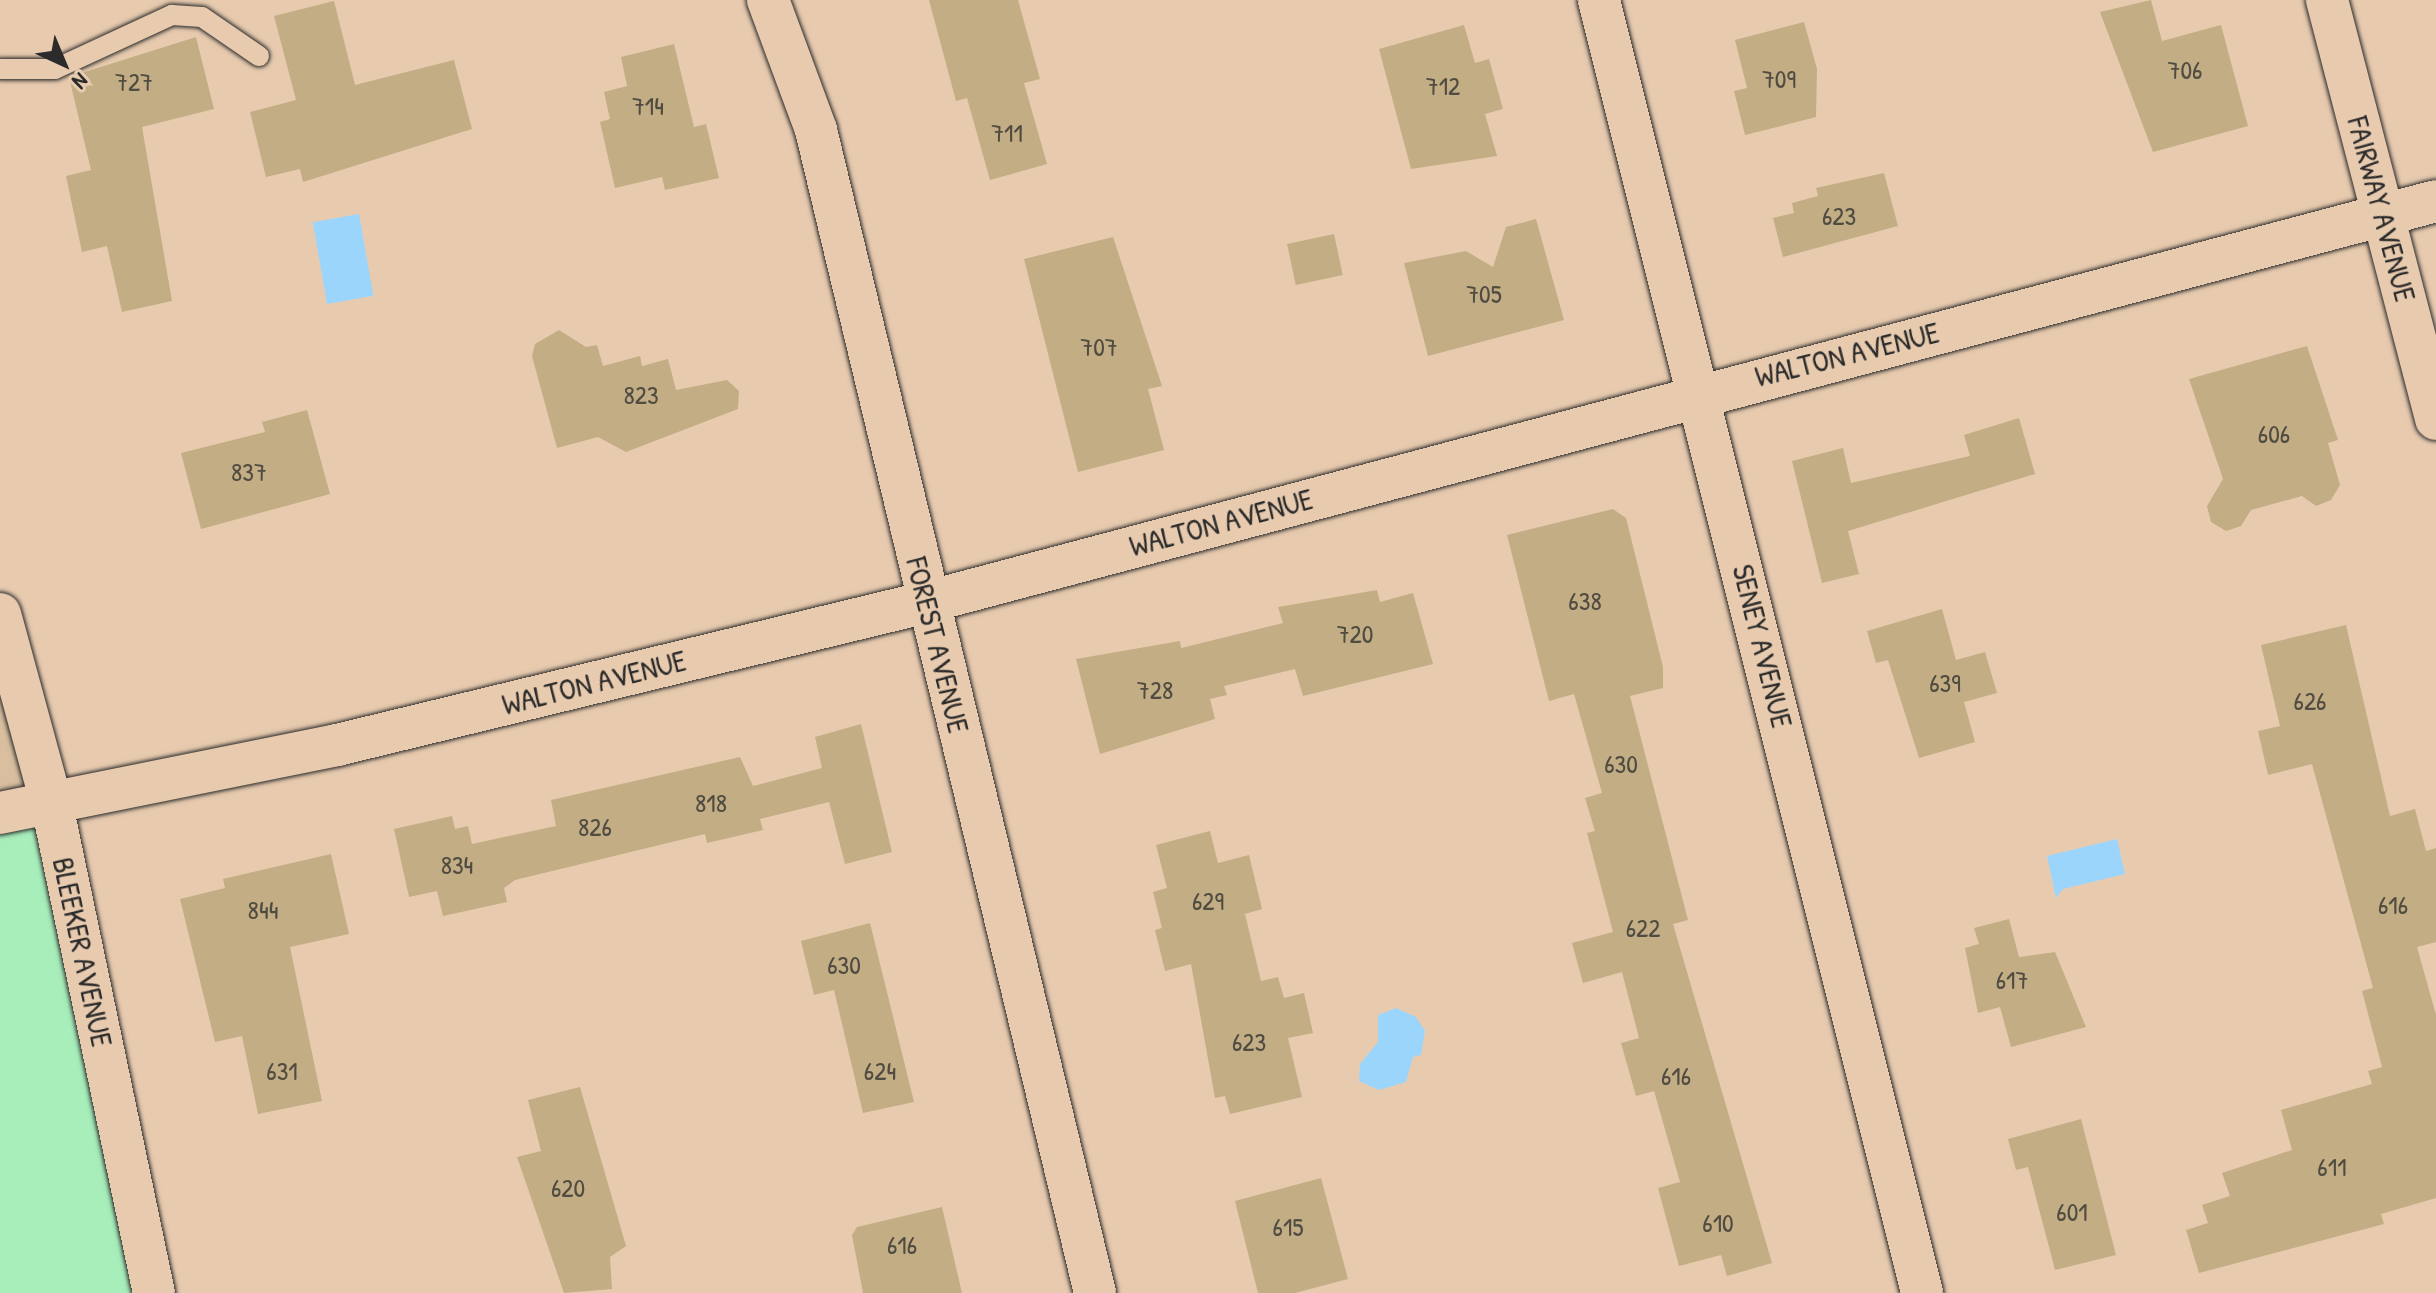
<!DOCTYPE html>
<html>
<head>
<meta charset="utf-8">
<style>
  body { margin:0 }
  #map { position:relative; width:2436px; height:1293px; overflow:hidden; background:#e8cbaf; font-family:"Patrick Hand",sans-serif }
  div>[style] { position:absolute }
  [style*='--x'] { left:calc(var(--x)*1px); top:calc(var(--y)*1px); width:calc(var(--w)*1px); rotate:calc(var(--a)*1deg) }
  .built>* { inset:0; background:#d9bfa0 }
  .green>* { inset:0; background:#a7eebb }
  .water>* { inset:0; background:#9cd5fc; transform-origin:0 0 }
  .building>* { inset:0; background:#c2ad84; transform-origin:0 0 }
  .roads { filter:drop-shadow(0 0 2px #2b2b2b) drop-shadow(0 0 2px #2b2b2b) }
  .service>* { height:20px; margin:-10px; padding:0 10px; transform-origin:10px; border-radius:10px; background:#e8cbaf }
  .minor>* { height:42px; margin:-21px; padding:0 21px; transform-origin:21px; border-radius:21px; background:#e8cbaf }
  span { translate:-50% -50%; white-space:nowrap; text-align:center; line-height:1.15; -webkit-text-stroke:7px #e8cbaf; paint-order:stroke }
  .number-label { font-size:26px; color:#514c41 }
  .number-label span { -webkit-text-stroke-width:0 }
  .street-label { font-size:30px; color:#2b2b2b }
  .north { position:absolute; left:24px; top:24px; width:80px; height:80px; -webkit-text-stroke:6px #e8cbaf; paint-order:stroke; rotate:136deg; font-size:22px; font-weight:700; line-height:32px; text-align:center; color:#2b2b2b }
  .north::after { content:''; display:block; margin:auto; width:28px; height:36px; background:#2b2b2b; clip-path:polygon(50% 0,100% 100%,50% 72%,0 100%) }
</style>
</head>
<body>
<div id="map">
  <div class="built">
    <i style="clip-path:polygon(0 670px,34px 804px,0 809px)"></i>
  </div>
  <div class="green">
    <i style="clip-path:polygon(34px 804px,138px 1293px,0 1293px,0 809px)"></i>
  </div>
  <div class="water">
    <i style="left:359px;top:214px;width:83px;height:47px;rotate:80deg"></i>
    <i style="clip-path:polygon(2117px 839px,2125px 874px,2063px 889px,2056px 898px,2047px 856px)"></i>
    <i style="clip-path:polygon(1396px 1008px,1416px 1017px,1425px 1031px,1421px 1055px,1413px 1057px,1406px 1082px,1379px 1090px,1359px 1081px,1360px 1064px,1378px 1042px,1378px 1015px)"></i>
  </div>
  <div class="building">
    <i style="clip-path:polygon(929px 0,1018px 0,1040px 79px,1024px 83px,1047px 164px,990px 180px,967px 98px,956px 101px)"></i>
    <i style="clip-path:polygon(2151px 0,2162px 41px,2221px 25px,2248px 126px,2153px 152px,2100px 12px)"></i>
    <i style="clip-path:polygon(334px 1px,355px 85px,454px 60px,472px 129px,303px 182px,300px 169px,266px 177px,250px 112px,296px 100px,274px 16px)"></i>
    <i style="clip-path:polygon(1804px 22px,1817px 69px,1816px 117px,1745px 135px,1734px 91px,1747px 88px,1735px 40px)"></i>
    <i style="clip-path:polygon(1464px 25px,1475px 63px,1489px 59px,1503px 109px,1485px 114px,1497px 156px,1411px 169px,1379px 49px)"></i>
    <i style="clip-path:polygon(196px 37px,214px 109px,142px 127px,172px 301px,122px 312px,107px 246px,82px 252px,66px 176px,91px 170px,69px 77px)"></i>
    <i style="clip-path:polygon(674px 44px,694px 127px,706px 124px,719px 178px,665px 190px,662px 177px,615px 188px,600px 122px,610px 119px,604px 92px,627px 86px,621px 57px)"></i>
    <i style="clip-path:polygon(1884px 173px,1898px 226px,1783px 257px,1773px 218px,1794px 213px,1792px 203px,1818px 196px,1816px 188px)"></i>
    <i style="clip-path:polygon(1536px 219px,1564px 320px,1428px 356px,1404px 263px,1466px 251px,1493px 267px,1506px 227px)"></i>
    <i style="left:1334px;top:234px;width:42px;height:48px;rotate:78deg"></i>
    <i style="clip-path:polygon(1113px 237px,1162px 386px,1148px 389px,1164px 450px,1078px 472px,1024px 259px)"></i>
    <i style="clip-path:polygon(559px 330px,586px 347px,597px 345px,603px 366px,640px 356px,642px 366px,668px 359px,676px 390px,727px 380px,739px 391px,738px 409px,626px 452px,598px 437px,557px 448px,532px 356px,535px 344px)"></i>
    <i style="clip-path:polygon(2307px 346px,2338px 440px,2328px 443px,2340px 485px,2331px 500px,2316px 506px,2302px 496px,2251px 510px,2241px 526px,2226px 531px,2211px 522px,2207px 506px,2223px 479px,2189px 379px)"></i>
    <i style="clip-path:polygon(307px 410px,330px 494px,201px 529px,181px 453px,265px 432px,262px 422px)"></i>
    <i style="clip-path:polygon(2019px 418px,2035px 474px,1848px 531px,1859px 574px,1822px 583px,1792px 461px,1843px 448px,1851px 483px,1970px 456px,1964px 435px)"></i>
    <i style="clip-path:polygon(1613px 509px,1626px 518px,1663px 667px,1663px 688px,1630px 696px,1688px 920px,1673px 924px,1772px 1263px,1727px 1276px,1721px 1255px,1679px 1266px,1658px 1188px,1680px 1182px,1654px 1091px,1636px 1096px,1621px 1043px,1639px 1038px,1622px 972px,1583px 983px,1572px 943px,1613px 932px,1587px 833px,1595px 831px,1585px 798px,1602px 793px,1574px 694px,1549px 701px,1507px 535px)"></i>
    <i style="clip-path:polygon(1377px 590px,1380px 602px,1413px 593px,1433px 664px,1303px 696px,1295px 669px,1224px 686px,1227px 695px,1210px 699px,1215px 719px,1100px 754px,1076px 659px,1180px 641px,1181px 648px,1283px 623px,1278px 607px)"></i>
    <i style="clip-path:polygon(1942px 609px,1956px 660px,1985px 652px,1997px 693px,1964px 702px,1975px 742px,1919px 758px,1888px 660px,1876px 663px,1867px 631px)"></i>
    <i style="clip-path:polygon(2346px 625px,2390px 816px,2415px 809px,2426px 851px,2436px 848px,2436px 942px,2417px 947px,2436px 1015px,2436px 1198px,2381px 1214px,2384px 1224px,2199px 1273px,2186px 1230px,2208px 1223px,2202px 1205px,2230px 1196px,2222px 1173px,2292px 1150px,2281px 1110px,2372px 1084px,2368px 1071px,2382px 1067px,2362px 991px,2373px 988px,2312px 764px,2268px 775px,2258px 731px,2280px 726px,2261px 645px)"></i>
    <i style="clip-path:polygon(861px 724px,892px 852px,845px 864px,829px 802px,760px 819px,763px 830px,707px 843px,705px 834px,515px 880px,504px 888px,507px 902px,443px 916px,437px 891px,409px 897px,394px 829px,452px 816px,455px 829px,468px 826px,472px 844px,556px 826px,551px 800px,740px 757px,753px 786px,822px 768px,815px 737px)"></i>
    <i style="clip-path:polygon(1210px 831px,1218px 863px,1249px 855px,1262px 909px,1245px 914px,1261px 981px,1278px 977px,1284px 998px,1304px 993px,1313px 1033px,1288px 1038px,1302px 1097px,1230px 1114px,1225px 1096px,1215px 1098px,1191px 964px,1165px 971px,1155px 930px,1162px 928px,1153px 892px,1167px 888px,1156px 845px)"></i>
    <i style="clip-path:polygon(331px 854px,349px 934px,290px 947px,322px 1101px,258px 1114px,242px 1036px,215px 1042px,180px 899px,225px 888px,223px 879px)"></i>
    <i style="clip-path:polygon(2009px 919px,2019px 957px,2055px 952px,2086px 1027px,2011px 1047px,2000px 1007px,1978px 1013px,1965px 948px,1979px 944px,1974px 928px)"></i>
    <i style="clip-path:polygon(870px 923px,914px 1102px,863px 1113px,834px 990px,814px 995px,801px 941px)"></i>
    <i style="clip-path:polygon(580px 1087px,626px 1246px,610px 1257px,612px 1289px,564px 1293px,517px 1157px,541px 1151px,528px 1100px)"></i>
    <i style="clip-path:polygon(2081px 1119px,2116px 1255px,2055px 1270px,2028px 1167px,2016px 1170px,2008px 1139px)"></i>
    <i style="clip-path:polygon(1321px 1178px,1348px 1279px,1295px 1293px,1258px 1293px,1235px 1201px)"></i>
    <i style="clip-path:polygon(942px 1207px,962px 1293px,863px 1293px,852px 1235px,857px 1227px)"></i>
  </div>
  <div class="roads">
    <div class="service">
      <i style="--x:0;--y:69;--w:55;--a:0"></i>
      <i style="--x:55;--y:69;--w:129;--a:-24.8"></i>
      <i style="--x:172;--y:15;--w:30;--a:4"></i>
      <i style="--x:202;--y:17;--w:69;--a:34.4"></i>
    </div>
    <div class="minor">
      <i style="--x:768;--y:0;--w:139;--a:69.7"></i>
      <i style="--x:816;--y:130;--w:1196;--a:76.51"></i>
      <i style="--x:1599;--y:0;--w:1333;--a:75.97"></i>
      <i style="--x:2327;--y:0;--w:433;--a:75.4"></i>
      <i style="--x:0;--y:614;--w:198;--a:74.8"></i>
      <i style="--x:52;--y:805;--w:499;--a:78.2"></i>
      <i style="--x:0;--y:813;--w:344;--a:-11.4"></i>
      <i style="--x:337;--y:745;--w:607;--a:-13.62"></i>
      <i style="--x:927;--y:602;--w:1561;--a:-14.88"></i>
    </div>
  </div>
  <div class="number-label">
    <span style="left:2185px;top:70px">706</span>
    <span style="left:1779px;top:79px">709</span>
    <span style="left:134px;top:82px">727</span>
    <span style="left:1443px;top:86px">712</span>
    <span style="left:648px;top:106px">714</span>
    <span style="left:1007px;top:133px">711</span>
    <span style="left:1839px;top:216px">623</span>
    <span style="left:1484px;top:294px">705</span>
    <span style="left:1099px;top:347px">707</span>
    <span style="left:641px;top:395px">823</span>
    <span style="left:2274px;top:434px">606</span>
    <span style="left:249px;top:472px">837</span>
    <span style="left:1585px;top:601px">638</span>
    <span style="left:1355px;top:634px">720</span>
    <span style="left:1945px;top:683px">639</span>
    <span style="left:1155px;top:690px">728</span>
    <span style="left:2310px;top:701px">626</span>
    <span style="left:1621px;top:764px">630</span>
    <span style="left:711px;top:803px">818</span>
    <span style="left:595px;top:827px">826</span>
    <span style="left:457px;top:865px">834</span>
    <span style="left:1208px;top:901px">629</span>
    <span style="left:2393px;top:905px">616</span>
    <span style="left:263px;top:910px">844</span>
    <span style="left:1643px;top:928px">622</span>
    <span style="left:844px;top:965px">630</span>
    <span style="left:2012px;top:980px">617</span>
    <span style="left:1249px;top:1042px">623</span>
    <span style="left:282px;top:1071px">631</span>
    <span style="left:880px;top:1071px">624</span>
    <span style="left:1676px;top:1076px">616</span>
    <span style="left:2332px;top:1167px">611</span>
    <span style="left:568px;top:1188px">620</span>
    <span style="left:2072px;top:1212px">601</span>
    <span style="left:1718px;top:1223px">610</span>
    <span style="left:1288px;top:1227px">615</span>
    <span style="left:902px;top:1245px">616</span>
  </div>
  <div class="street-label">
    <span style="left:2382px;top:209px;rotate:75deg">FAIRWAY AVENUE</span>
    <span style="left:1847px;top:354px;rotate:-14deg">WALTON AVENUE</span>
    <span style="left:1221px;top:522px;rotate:-15deg">WALTON AVENUE</span>
    <span style="left:938px;top:645px;rotate:76deg">FOREST AVENUE</span>
    <span style="left:1763px;top:646px;rotate:76deg">SENEY AVENUE</span>
    <span style="left:594px;top:682px;rotate:-14deg">WALTON AVENUE</span>
    <span style="left:83px;top:952px;rotate:78deg">BLEEKER AVENUE</span>
  </div>
  <div class="north">N</div>
</div>
</body>
</html>
